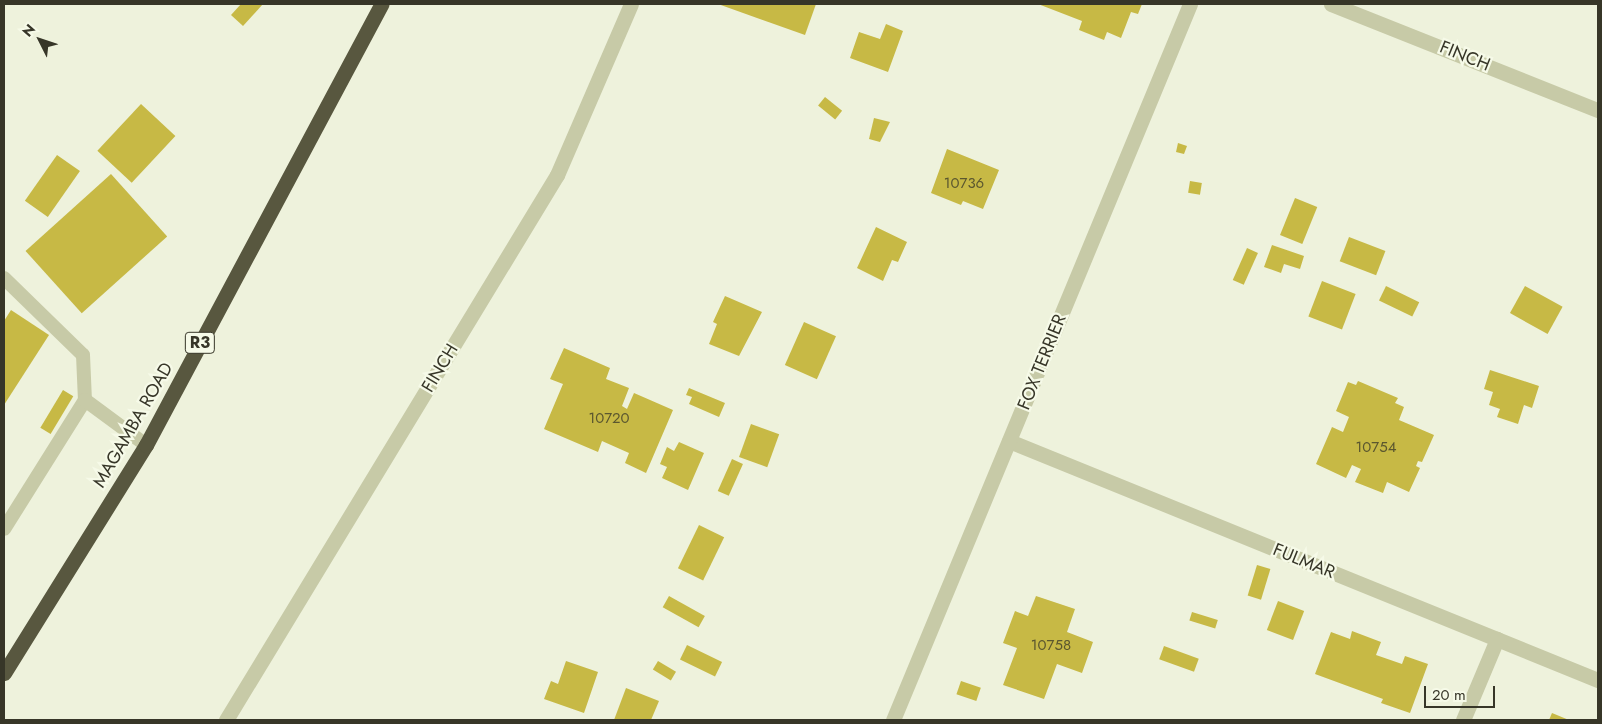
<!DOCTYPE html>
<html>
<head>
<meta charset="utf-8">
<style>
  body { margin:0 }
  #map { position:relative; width:1602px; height:724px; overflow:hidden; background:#eef2dc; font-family:Jost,sans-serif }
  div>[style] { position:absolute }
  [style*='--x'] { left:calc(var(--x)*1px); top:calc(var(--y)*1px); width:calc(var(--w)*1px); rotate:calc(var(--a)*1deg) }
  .building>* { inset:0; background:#c7b945; transform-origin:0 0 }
  .lane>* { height:14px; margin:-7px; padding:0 7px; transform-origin:7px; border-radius:7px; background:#c7caa7 }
  .street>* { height:15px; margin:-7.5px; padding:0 7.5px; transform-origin:7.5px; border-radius:7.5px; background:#c7caa7 }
  .highway>* { height:15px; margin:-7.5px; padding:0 7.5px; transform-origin:7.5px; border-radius:7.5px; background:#58573f }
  span { translate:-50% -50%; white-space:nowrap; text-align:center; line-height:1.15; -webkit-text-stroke:4.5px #f6fae8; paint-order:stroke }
  .number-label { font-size:15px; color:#5b572f }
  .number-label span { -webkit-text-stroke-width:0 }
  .shield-label span { padding:1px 4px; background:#f6fae8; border:1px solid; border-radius:4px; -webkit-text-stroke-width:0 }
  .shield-label { font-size:16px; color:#373628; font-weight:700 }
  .street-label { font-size:18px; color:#373628 }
  .frame { position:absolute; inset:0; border:5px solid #373628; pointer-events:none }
  .north { position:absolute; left:15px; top:15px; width:50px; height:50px; -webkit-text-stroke:4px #f6fae8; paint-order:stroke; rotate:311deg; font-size:14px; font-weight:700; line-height:20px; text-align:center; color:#373628 }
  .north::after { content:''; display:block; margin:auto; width:18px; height:22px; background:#373628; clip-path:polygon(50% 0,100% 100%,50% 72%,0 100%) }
  .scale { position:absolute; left:1424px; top:686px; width:71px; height:22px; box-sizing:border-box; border:2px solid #373628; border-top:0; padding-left:6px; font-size:15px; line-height:18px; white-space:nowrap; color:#373628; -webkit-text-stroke:4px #f6fae8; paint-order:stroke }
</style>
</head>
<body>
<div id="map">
  <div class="building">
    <i style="clip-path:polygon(241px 4px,263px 4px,243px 26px,231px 15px)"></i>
    <i style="clip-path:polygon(718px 4px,816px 4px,805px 35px)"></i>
    <i style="clip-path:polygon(1038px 4px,1142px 4px,1138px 14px,1131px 12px,1121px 38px,1107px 32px,1104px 40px,1079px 30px,1082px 21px)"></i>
    <i style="clip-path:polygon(886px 24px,903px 31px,888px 72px,850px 58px,859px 32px,880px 39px)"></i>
    <i style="left:825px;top:97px;width:22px;height:11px;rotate:39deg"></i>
    <i style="left:141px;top:104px;width:47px;height:64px;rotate:43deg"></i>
    <i style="clip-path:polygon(874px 118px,890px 122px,880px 142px,869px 139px)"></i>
    <i style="clip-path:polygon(1178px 143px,1187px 146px,1184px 154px,1176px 152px)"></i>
    <i style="clip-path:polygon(947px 149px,999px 170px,983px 209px,963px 201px,961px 205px,931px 193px)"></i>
    <i style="left:57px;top:155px;width:28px;height:56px;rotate:35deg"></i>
    <i style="left:111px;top:174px;width:84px;height:115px;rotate:48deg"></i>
    <i style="left:1190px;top:181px;width:12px;height:12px;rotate:9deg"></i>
    <i style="left:1295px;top:198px;width:24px;height:40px;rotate:22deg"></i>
    <i style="clip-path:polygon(876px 227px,907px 242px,898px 262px,892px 260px,883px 281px,857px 268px)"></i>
    <i style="left:1349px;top:237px;width:39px;height:26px;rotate:21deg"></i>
    <i style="clip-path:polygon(1272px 245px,1304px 256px,1300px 269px,1284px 264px,1281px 273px,1264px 267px)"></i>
    <i style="left:1247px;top:248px;width:12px;height:35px;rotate:24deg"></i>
    <i style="left:1322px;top:281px;width:36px;height:38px;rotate:21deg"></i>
    <i style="left:1386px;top:286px;width:37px;height:16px;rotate:26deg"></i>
    <i style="left:1525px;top:286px;width:43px;height:31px;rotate:29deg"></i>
    <i style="clip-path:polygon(725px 296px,762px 312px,739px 356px,709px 344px,717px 324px,713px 322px)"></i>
    <i style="clip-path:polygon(11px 310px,49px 335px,4px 405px,4px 321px)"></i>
    <i style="left:804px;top:322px;width:35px;height:47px;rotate:24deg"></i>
    <i style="clip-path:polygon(564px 348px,610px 368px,606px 379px,629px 388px,622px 406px,627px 409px,634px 393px,673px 410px,646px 473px,625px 463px,629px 453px,602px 441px,598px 452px,544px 429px,563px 384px,550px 379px)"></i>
    <i style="clip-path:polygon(1490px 370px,1539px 386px,1532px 408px,1524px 405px,1518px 424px,1497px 417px,1500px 409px,1489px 405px,1493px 392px,1484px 389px)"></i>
    <i style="clip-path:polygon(1358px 381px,1398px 398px,1395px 403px,1404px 407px,1399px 420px,1434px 435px,1422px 462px,1418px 461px,1416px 466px,1420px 468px,1409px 492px,1387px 482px,1383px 493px,1355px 482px,1361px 469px,1352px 465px,1346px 478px,1316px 464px,1332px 427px,1343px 432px,1349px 417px,1336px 411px,1348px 382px,1356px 385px)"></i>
    <i style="clip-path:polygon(689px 388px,725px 403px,719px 417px,689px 404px,692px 397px,686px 395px)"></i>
    <i style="left:63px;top:390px;width:12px;height:44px;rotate:31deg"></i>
    <i style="left:751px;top:424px;width:30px;height:35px;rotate:20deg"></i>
    <i style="clip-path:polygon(679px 442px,704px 453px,688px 490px,662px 478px,667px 467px,660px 464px,667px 447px,674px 451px)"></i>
    <i style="left:732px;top:459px;width:12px;height:35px;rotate:24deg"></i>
    <i style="left:699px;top:525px;width:28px;height:48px;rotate:26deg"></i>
    <i style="left:1257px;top:565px;width:14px;height:32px;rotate:17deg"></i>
    <i style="left:669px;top:596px;width:41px;height:13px;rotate:29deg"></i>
    <i style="clip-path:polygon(1036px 596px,1075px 609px,1067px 632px,1093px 642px,1082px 673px,1057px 664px,1044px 699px,1003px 685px,1017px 648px,1003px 643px,1015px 611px,1028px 616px)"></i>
    <i style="left:1278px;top:601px;width:28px;height:31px;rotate:21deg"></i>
    <i style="left:1192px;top:612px;width:27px;height:9px;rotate:17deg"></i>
    <i style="clip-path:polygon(1352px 631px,1381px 642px,1376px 655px,1402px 664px,1405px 656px,1428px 664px,1410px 713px,1381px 703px,1383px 699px,1315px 674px,1331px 632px,1350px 639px)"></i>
    <i style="left:687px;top:645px;width:39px;height:16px;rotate:26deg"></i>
    <i style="left:1164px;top:646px;width:37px;height:14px;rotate:20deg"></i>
    <i style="clip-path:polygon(566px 661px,598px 672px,584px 713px,544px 699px,551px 681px,558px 684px)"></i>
    <i style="left:658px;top:661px;width:21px;height:10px;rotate:31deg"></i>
    <i style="left:961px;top:681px;width:21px;height:14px;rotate:19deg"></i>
    <i style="clip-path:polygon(626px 688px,659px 701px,651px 720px,614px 720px)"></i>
    <i style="clip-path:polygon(1552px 713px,1569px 720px,1549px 720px)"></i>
  </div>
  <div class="lane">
    <i style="--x:4;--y:278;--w:110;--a:44.3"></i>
    <i style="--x:83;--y:355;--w:45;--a:87.5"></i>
    <i style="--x:85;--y:400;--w:152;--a:122.1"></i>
    <i style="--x:85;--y:400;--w:76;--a:36.4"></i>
  </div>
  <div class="street">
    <i style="--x:1331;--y:4;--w:287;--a:21.7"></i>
    <i style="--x:1009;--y:441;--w:636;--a:22.09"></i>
    <i style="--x:226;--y:720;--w:638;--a:-58.73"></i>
    <i style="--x:557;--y:175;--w:186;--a:-66.6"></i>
    <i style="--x:893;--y:720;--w:775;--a:-67.47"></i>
    <i style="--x:1463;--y:720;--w:88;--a:-67.2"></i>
  </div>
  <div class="highway">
    <i style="--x:4;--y:673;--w:269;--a:-58.1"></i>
    <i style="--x:146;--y:445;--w:500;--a:-61.9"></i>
  </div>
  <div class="number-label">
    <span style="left:964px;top:184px">10736</span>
    <span style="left:609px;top:419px">10720</span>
    <span style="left:1376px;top:448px">10754</span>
    <span style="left:1051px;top:646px">10758</span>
  </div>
  <div class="shield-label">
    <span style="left:200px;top:343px">R3</span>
  </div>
  <div class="street-label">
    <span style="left:1465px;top:56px;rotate:22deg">FINCH</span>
    <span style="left:1042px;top:362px;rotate:-68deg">FOX TERRIER</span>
    <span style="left:440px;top:368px;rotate:-59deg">FINCH</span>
    <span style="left:133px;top:425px;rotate:-60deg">MAGAMBA ROAD</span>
    <span style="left:1304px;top:561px;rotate:22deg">FULMAR</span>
  </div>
  <div class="frame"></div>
  <div class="north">N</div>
  <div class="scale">20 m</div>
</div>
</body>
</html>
